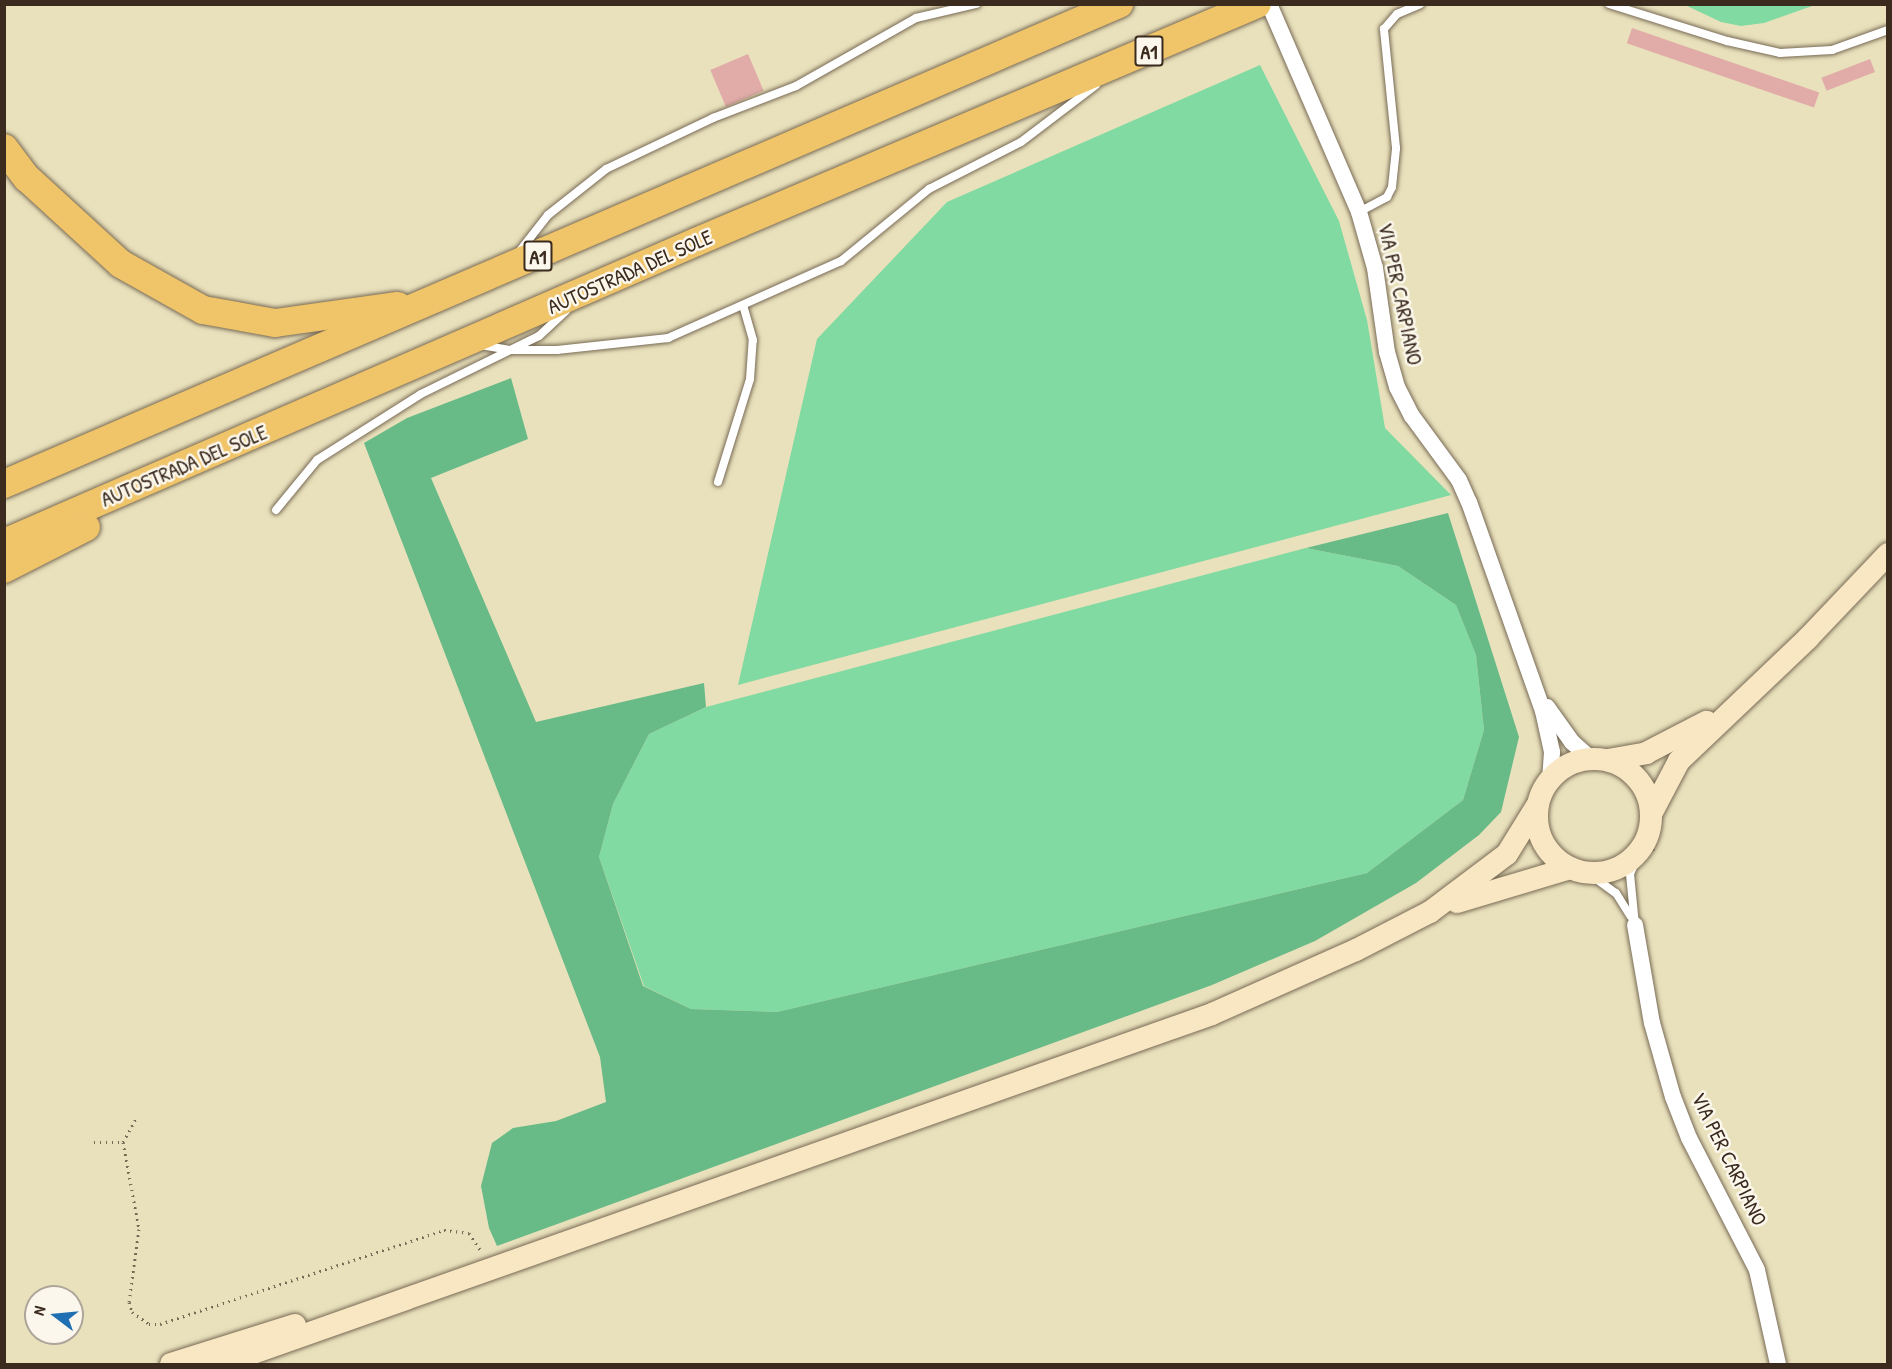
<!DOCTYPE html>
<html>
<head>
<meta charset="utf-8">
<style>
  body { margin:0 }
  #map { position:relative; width:1892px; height:1369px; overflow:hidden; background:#e9e1bc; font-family:"Patrick Hand",sans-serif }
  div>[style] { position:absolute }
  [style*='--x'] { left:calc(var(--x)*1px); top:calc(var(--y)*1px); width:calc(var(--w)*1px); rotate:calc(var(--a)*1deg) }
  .green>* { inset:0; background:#80daa1 }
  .forest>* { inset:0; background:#68ba87 }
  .building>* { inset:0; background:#e1aca8; transform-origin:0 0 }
  .path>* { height:3px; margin-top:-1.5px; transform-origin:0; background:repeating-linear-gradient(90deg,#786a55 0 1.5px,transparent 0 6px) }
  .roads { filter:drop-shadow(0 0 2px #786a55) drop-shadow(0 0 2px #786a55) }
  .lane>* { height:8px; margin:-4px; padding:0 4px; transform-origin:4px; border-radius:4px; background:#fff }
  .street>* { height:16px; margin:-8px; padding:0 8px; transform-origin:8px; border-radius:8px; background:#fff }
  .secondary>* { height:22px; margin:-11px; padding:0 11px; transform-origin:11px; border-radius:11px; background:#f9e7c3 }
  .secondary>.ring { margin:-11px; padding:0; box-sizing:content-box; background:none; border:22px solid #f9e7c3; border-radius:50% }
  .highway>* { height:28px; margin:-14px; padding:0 14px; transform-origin:14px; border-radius:14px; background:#f0c469 }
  span { translate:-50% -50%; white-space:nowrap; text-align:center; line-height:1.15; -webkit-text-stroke:5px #fbf7ec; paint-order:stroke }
  .shield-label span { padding:2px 4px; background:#fbf7ec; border:2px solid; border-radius:4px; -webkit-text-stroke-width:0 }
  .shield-label { font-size:20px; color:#3b2a1e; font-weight:700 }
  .street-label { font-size:21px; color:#3b2a1e }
  .frame { position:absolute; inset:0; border:6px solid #3b2a1e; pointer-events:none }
  .north { position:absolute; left:24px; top:1285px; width:60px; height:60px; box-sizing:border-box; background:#fbf7ec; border:2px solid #aea59a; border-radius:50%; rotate:286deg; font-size:16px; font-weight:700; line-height:24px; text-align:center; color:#3b2a1e }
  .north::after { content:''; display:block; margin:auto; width:21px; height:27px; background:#1f6fb2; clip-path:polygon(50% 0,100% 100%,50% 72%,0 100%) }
</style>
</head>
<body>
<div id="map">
  <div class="green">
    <i style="clip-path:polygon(1685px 5px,1815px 5px,1764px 23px,1741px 26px,1721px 22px)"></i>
    <i style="clip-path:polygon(1260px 65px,1339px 221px,1367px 320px,1385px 428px,1451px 495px,738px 685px,817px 339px,947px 202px)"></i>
    <i style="clip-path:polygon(1306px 548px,1398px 566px,1456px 605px,1476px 655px,1484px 730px,1463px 800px,1367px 873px,777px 1012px,691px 1009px,644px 986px,599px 857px,613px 804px,649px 734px,706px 707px)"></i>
  </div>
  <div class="forest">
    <i style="clip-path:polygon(511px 378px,528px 439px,431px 478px,536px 722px,704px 683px,706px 707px,649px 734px,613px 804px,599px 857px,643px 986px,691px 1009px,777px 1012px,1367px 873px,1463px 800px,1484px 730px,1476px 655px,1456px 605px,1398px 566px,1306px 548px,1448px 513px,1519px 737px,1501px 812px,1479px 835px,1416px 883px,1315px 941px,1212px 985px,497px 1246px,489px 1228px,481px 1186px,492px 1143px,513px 1128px,556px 1121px,606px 1102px,600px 1057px,364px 443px,407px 418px)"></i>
  </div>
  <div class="building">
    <i style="left:1632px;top:28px;width:198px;height:16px;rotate:19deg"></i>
    <i style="left:748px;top:54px;width:40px;height:41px;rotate:67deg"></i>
    <i style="left:1870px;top:59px;width:14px;height:52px;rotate:69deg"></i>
  </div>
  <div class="path">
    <i style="--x:1653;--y:850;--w:18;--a:-74"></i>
    <i style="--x:94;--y:1142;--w:29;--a:0"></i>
    <i style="--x:123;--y:1142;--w:88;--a:79.6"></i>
    <i style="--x:139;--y:1229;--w:74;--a:97.8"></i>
    <i style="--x:129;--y:1302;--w:10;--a:73"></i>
    <i style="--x:132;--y:1312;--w:21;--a:35"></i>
    <i style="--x:149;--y:1324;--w:11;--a:0"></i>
    <i style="--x:160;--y:1324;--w:299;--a:-18.3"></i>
    <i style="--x:444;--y:1230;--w:25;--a:7"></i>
    <i style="--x:469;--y:1233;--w:23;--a:56"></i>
    <i style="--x:123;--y:1142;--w:29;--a:-61"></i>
  </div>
  <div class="roads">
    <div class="lane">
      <i style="--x:1609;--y:4;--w:124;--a:17.4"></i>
      <i style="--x:1727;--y:41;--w:54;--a:12.8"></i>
      <i style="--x:1780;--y:53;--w:52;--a:-3.3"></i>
      <i style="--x:1832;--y:50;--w:59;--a:-19.7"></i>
      <i style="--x:1359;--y:212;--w:32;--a:-28"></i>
      <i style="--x:1387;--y:197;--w:11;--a:-63"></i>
      <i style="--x:1392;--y:187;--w:39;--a:-84"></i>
      <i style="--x:1396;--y:148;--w:120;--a:-95.8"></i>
      <i style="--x:1384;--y:29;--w:20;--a:-49"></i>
      <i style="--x:1397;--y:14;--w:25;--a:-23"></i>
      <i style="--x:519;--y:252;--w:47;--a:-51.9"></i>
      <i style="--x:548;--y:215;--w:74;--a:-38.4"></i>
      <i style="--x:606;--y:169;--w:119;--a:-25.5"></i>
      <i style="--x:713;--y:118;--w:89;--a:-21.1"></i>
      <i style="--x:796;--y:86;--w:138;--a:-29.5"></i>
      <i style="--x:916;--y:18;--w:62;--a:-13.1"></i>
      <i style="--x:481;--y:345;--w:29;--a:10"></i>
      <i style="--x:510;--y:350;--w:47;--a:0"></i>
      <i style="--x:557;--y:350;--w:112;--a:-6.2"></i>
      <i style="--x:668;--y:338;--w:189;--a:-24"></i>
      <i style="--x:841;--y:261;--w:114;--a:-39.3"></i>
      <i style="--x:929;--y:189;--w:103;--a:-27.1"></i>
      <i style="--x:1021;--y:142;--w:94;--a:-37.2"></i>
      <i style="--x:718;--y:482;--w:108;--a:-72.7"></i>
      <i style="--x:750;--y:379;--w:39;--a:-86"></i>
      <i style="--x:753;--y:340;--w:36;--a:-106"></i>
      <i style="--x:276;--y:510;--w:65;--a:-50.6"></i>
      <i style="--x:317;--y:460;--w:123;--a:-32.4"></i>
      <i style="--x:421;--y:394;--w:131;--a:-26.2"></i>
      <i style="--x:539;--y:336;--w:37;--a:-43"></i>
      <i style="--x:1588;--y:873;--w:34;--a:36"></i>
      <i style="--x:1616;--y:893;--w:28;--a:58"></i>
      <i style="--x:1635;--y:925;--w:51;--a:-95.6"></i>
      <i style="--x:1630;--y:874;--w:25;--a:-67"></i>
    </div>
    <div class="street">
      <i style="--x:1269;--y:4;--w:227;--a:66.6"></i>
      <i style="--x:1359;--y:212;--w:58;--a:74.1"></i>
      <i style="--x:1375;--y:268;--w:85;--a:81.9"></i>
      <i style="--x:1387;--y:352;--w:36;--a:74"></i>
      <i style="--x:1397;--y:387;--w:33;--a:63"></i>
      <i style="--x:1412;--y:416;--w:79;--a:53.7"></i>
      <i style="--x:1459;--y:480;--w:24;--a:66"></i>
      <i style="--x:1469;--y:502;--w:222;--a:70.5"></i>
      <i style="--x:1543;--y:711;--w:42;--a:77.6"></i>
      <i style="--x:1552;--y:752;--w:27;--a:94"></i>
      <i style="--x:1547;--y:707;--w:43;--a:54.5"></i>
      <i style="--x:1572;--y:742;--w:24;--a:42"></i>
      <i style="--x:1635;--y:925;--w:99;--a:80.2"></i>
      <i style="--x:1652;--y:1023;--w:77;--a:74.2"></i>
      <i style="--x:1673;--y:1097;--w:44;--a:68.7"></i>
      <i style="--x:1689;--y:1138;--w:148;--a:62.7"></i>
      <i style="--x:1757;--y:1270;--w:96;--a:77.4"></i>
    </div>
    <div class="secondary">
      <i class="ring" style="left:1537px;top:759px;width:92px;height:92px"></i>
      <i style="--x:1608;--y:760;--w:39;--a:-10"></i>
      <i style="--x:1646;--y:753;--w:68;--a:-27.3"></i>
      <i style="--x:1651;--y:814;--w:60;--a:-62.2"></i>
      <i style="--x:1679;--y:761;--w:178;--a:-43.6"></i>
      <i style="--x:1808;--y:638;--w:116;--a:-46.4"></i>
      <i style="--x:1457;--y:902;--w:118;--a:-16.7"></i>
      <i style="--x:171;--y:1364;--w:130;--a:-17.5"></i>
      <i style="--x:222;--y:1364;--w:1050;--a:-19.47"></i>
      <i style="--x:1212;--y:1014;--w:158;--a:-24"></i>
      <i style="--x:1356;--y:950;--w:83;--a:-27.2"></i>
      <i style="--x:1430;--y:912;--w:96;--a:-37"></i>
      <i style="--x:1507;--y:854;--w:59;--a:-58.2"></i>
    </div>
    <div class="highway">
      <i style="--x:4;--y:148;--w:38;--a:53"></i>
      <i style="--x:27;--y:178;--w:127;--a:42.5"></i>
      <i style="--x:121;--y:264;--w:94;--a:29.3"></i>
      <i style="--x:203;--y:310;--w:73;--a:10.2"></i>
      <i style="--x:275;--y:323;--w:124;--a:-7.9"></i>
      <i style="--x:4;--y:484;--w:1214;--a:-23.29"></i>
      <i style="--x:4;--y:543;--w:755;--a:-23.51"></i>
      <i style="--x:696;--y:242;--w:609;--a:-22.99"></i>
      <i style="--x:4;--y:569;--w:92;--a:-27.1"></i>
    </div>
  </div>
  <div class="shield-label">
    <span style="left:1149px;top:51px">A1</span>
    <span style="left:538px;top:256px">A1</span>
  </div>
  <div class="street-label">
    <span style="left:630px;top:272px;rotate:-24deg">AUTOSTRADA DEL SOLE</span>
    <span style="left:1400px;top:294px;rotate:78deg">VIA PER CARPIANO</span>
    <span style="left:184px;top:466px;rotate:-23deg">AUTOSTRADA DEL SOLE</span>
    <span style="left:1729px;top:1159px;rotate:64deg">VIA PER CARPIANO</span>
  </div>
  <div class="frame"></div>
  <div class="north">N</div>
</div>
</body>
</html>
